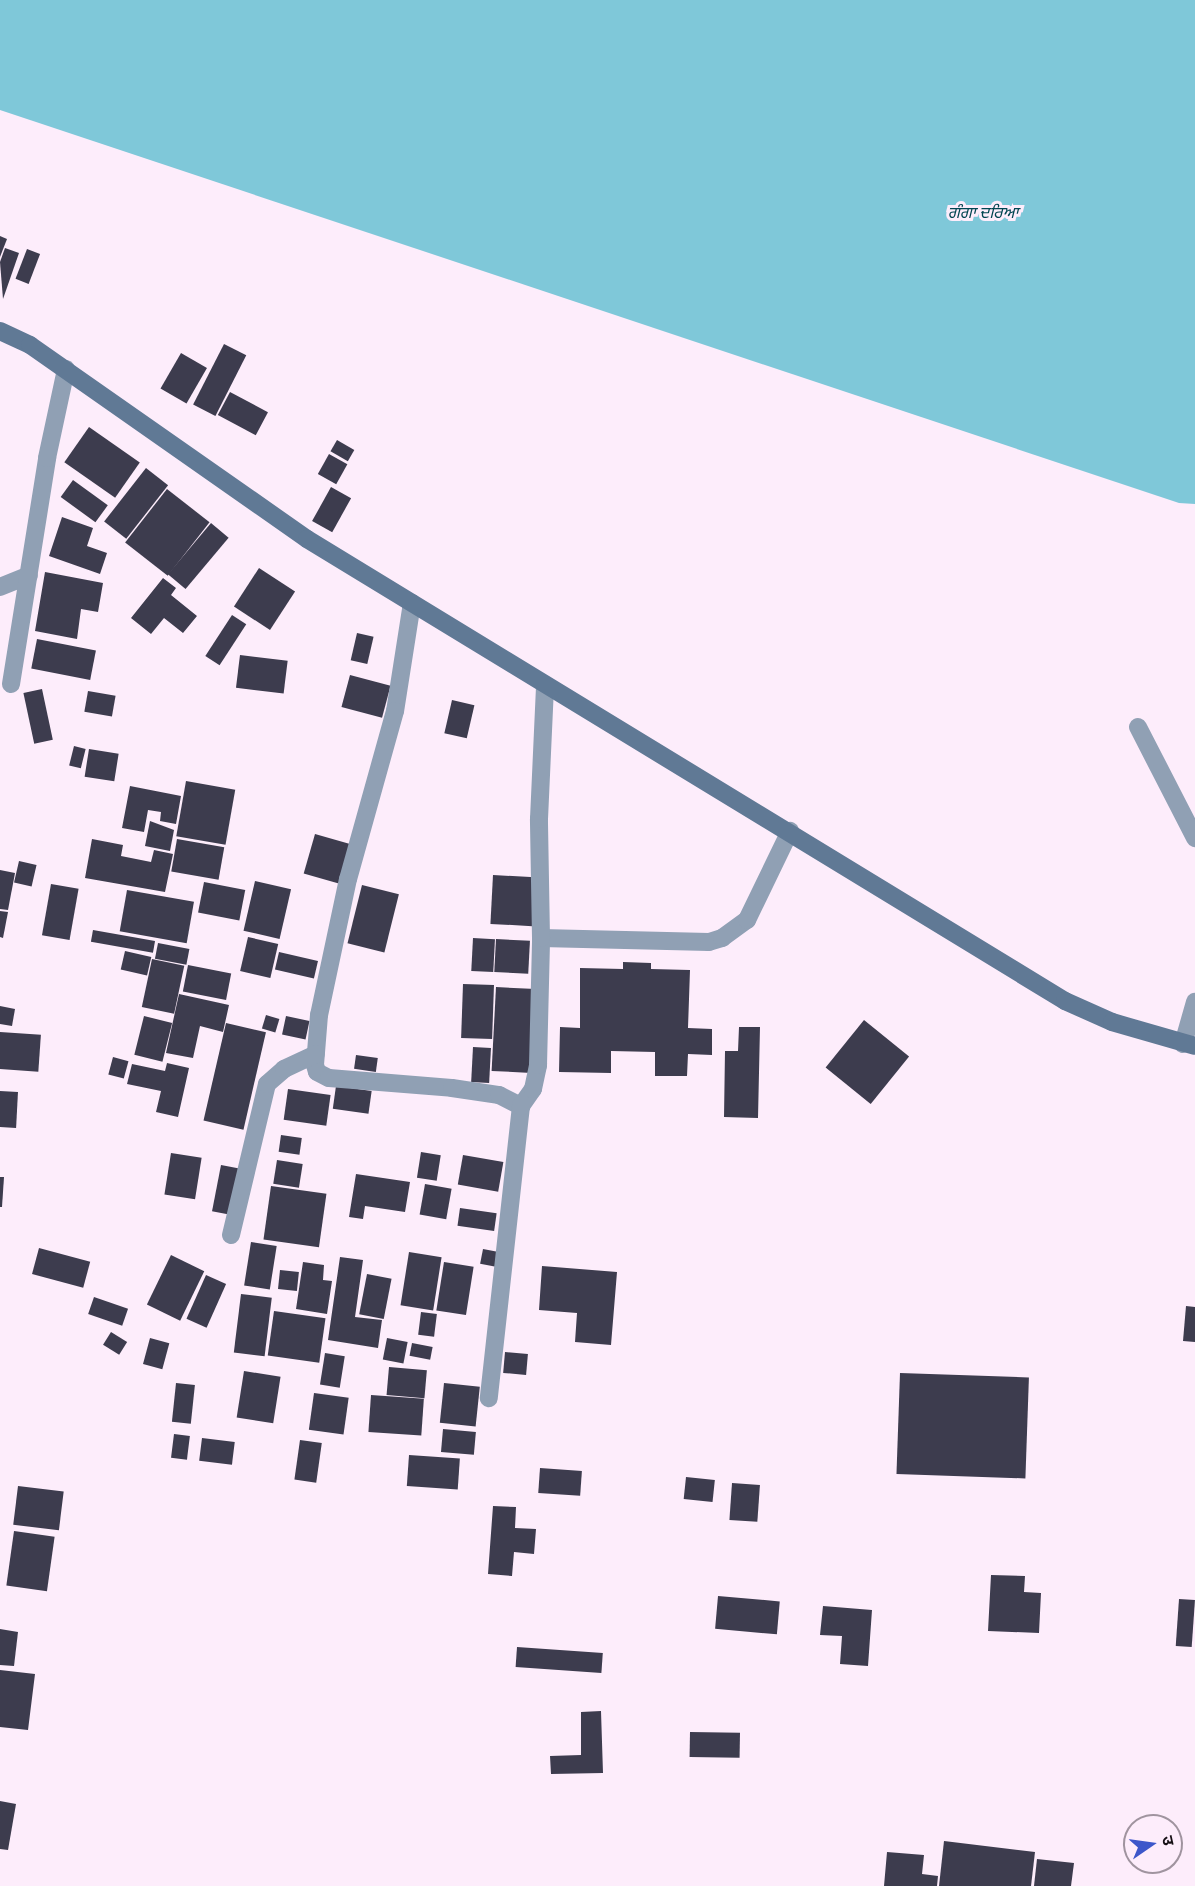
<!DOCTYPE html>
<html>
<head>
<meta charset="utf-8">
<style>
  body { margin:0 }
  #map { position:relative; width:1195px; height:1886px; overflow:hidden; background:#fdedfb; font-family:Ubuntu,"Noto Sans Devanagari","Noto Sans Gurmukhi",sans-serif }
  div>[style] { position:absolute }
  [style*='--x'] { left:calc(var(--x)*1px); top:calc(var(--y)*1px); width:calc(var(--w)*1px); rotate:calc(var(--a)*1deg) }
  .water>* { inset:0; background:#7fc8d9 }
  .building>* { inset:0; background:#3d3c4e; transform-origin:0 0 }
  .street>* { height:18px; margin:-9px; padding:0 9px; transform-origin:9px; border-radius:9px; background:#90a0b4 }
  .secondary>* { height:18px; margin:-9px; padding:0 9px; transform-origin:9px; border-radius:9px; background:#607995 }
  span { translate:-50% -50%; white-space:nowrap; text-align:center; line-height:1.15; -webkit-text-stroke:6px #fdedfb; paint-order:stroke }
  .water-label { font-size:16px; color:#004551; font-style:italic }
  .north { position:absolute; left:1123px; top:1814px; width:60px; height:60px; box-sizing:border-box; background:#fdedfb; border:2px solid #a0949f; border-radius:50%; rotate:77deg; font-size:16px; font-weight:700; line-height:24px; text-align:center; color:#150f14 }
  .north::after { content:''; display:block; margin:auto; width:21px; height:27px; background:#3d57ca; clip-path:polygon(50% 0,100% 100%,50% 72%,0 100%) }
</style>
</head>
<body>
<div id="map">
  <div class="water">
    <i style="clip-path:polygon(0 0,1195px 0,1195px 504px,1179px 503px,0 110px)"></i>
  </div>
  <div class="building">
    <i style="clip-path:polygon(0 236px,7px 239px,0 257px)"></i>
    <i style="clip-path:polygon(5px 248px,19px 253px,3px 299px,0 262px)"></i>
    <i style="left:27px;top:249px;width:14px;height:32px;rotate:21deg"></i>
    <i style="left:224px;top:344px;width:25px;height:68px;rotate:27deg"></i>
    <i style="left:181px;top:353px;width:30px;height:41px;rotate:30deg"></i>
    <i style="left:230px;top:392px;width:43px;height:26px;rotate:28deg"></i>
    <i style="left:89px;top:427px;width:62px;height:43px;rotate:35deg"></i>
    <i style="left:337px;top:440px;width:20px;height:13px;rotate:30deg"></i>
    <i style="left:329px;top:454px;width:21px;height:23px;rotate:29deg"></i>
    <i style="left:146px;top:468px;width:28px;height:68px;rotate:38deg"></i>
    <i style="left:73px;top:480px;width:43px;height:21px;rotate:36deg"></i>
    <i style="left:331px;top:487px;width:23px;height:39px;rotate:29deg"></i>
    <i style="left:167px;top:489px;width:54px;height:68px;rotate:38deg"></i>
    <i style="clip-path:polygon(62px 517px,93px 528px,87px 546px,107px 553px,100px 574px,49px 556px)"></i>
    <i style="left:211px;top:523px;width:23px;height:67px;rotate:40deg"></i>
    <i style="left:259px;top:568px;width:43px;height:46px;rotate:33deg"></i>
    <i style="clip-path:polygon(45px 572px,103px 583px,98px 612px,81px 609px,77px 639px,35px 631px)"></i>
    <i style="clip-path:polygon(163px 578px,176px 588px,171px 595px,197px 616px,183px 633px,164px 618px,151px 634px,131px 618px)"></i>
    <i style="left:232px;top:615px;width:17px;height:49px;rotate:33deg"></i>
    <i style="left:357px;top:633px;width:17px;height:28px;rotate:13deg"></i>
    <i style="left:37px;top:639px;width:60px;height:30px;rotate:11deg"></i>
    <i style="left:240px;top:655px;width:48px;height:33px;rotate:7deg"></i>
    <i style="left:350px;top:675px;width:42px;height:33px;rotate:15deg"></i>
    <i style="left:42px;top:689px;width:52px;height:19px;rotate:78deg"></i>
    <i style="left:88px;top:691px;width:28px;height:21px;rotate:10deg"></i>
    <i style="left:452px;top:700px;width:23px;height:34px;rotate:13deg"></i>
    <i style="left:74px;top:746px;width:12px;height:20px;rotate:14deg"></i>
    <i style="left:89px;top:749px;width:30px;height:28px;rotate:9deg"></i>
    <i style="left:186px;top:781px;width:50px;height:56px;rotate:10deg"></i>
    <i style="clip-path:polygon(130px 786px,181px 796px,176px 824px,160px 821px,161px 812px,148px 810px,144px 832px,122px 828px)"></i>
    <i style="clip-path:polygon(150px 821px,174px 830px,170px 851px,145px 846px)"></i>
    <i style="left:315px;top:834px;width:41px;height:41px;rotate:16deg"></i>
    <i style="clip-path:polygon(92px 839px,123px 845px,121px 856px,151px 862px,154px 850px,173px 854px,165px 892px,85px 878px)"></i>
    <i style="left:177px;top:839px;width:48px;height:33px;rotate:10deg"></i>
    <i style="left:19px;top:861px;width:18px;height:22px;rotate:13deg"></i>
    <i style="clip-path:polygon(0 870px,15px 873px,8px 910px,0 909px)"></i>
    <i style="left:493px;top:875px;width:42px;height:49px;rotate:3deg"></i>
    <i style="left:255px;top:881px;width:37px;height:51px;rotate:13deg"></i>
    <i style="left:204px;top:882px;width:42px;height:31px;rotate:11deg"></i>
    <i style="left:51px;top:884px;width:28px;height:52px;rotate:10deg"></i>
    <i style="left:362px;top:885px;width:38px;height:60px;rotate:14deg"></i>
    <i style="left:127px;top:890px;width:68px;height:42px;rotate:10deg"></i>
    <i style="clip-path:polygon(0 911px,8px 912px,3px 938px,0 937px)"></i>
    <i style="left:93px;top:930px;width:63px;height:12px;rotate:10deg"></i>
    <i style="left:248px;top:937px;width:31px;height:35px;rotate:13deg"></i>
    <i style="left:473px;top:938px;width:22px;height:33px;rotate:3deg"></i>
    <i style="left:496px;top:939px;width:34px;height:33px;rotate:3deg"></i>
    <i style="left:158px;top:943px;width:32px;height:16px;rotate:11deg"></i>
    <i style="left:125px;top:951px;width:27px;height:19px;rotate:13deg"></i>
    <i style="left:279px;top:952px;width:40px;height:18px;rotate:13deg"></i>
    <i style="left:152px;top:959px;width:33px;height:49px;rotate:12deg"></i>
    <i style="clip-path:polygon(623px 962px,651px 963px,651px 969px,690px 970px,688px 1028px,712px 1029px,712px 1055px,688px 1054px,687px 1076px,655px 1076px,655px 1052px,611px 1051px,611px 1073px,559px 1072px,560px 1027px,580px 1028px,580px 968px,623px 969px)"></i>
    <i style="left:188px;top:965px;width:44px;height:27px;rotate:11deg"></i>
    <i style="left:463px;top:984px;width:31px;height:54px;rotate:2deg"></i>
    <i style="left:496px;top:987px;width:40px;height:84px;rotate:3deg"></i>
    <i style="clip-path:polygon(179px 994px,229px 1005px,223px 1032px,200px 1026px,193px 1058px,166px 1053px)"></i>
    <i style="clip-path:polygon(0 1006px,15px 1009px,12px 1026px,0 1024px)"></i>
    <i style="left:266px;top:1015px;width:14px;height:14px;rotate:17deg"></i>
    <i style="left:144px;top:1016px;width:29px;height:40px;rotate:14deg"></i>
    <i style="left:286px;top:1016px;width:24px;height:19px;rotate:12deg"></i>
    <i style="left:864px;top:1020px;width:58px;height:61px;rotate:39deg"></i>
    <i style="left:226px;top:1023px;width:41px;height:100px;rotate:13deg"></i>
    <i style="clip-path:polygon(739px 1027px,760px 1027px,758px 1118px,724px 1117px,725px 1051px,738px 1051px)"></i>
    <i style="left:0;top:1032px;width:41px;height:37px;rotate:4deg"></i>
    <i style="left:473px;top:1047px;width:18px;height:35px;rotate:3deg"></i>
    <i style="left:356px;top:1055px;width:22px;height:14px;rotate:8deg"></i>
    <i style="left:113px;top:1057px;width:16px;height:18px;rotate:15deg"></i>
    <i style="clip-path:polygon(167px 1063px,189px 1068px,178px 1117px,156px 1112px,161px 1091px,127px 1084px,132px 1064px,165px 1071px)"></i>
    <i style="left:336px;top:1086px;width:36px;height:23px;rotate:8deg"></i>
    <i style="left:288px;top:1089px;width:43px;height:31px;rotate:8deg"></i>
    <i style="left:0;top:1091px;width:18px;height:36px;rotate:3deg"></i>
    <i style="left:281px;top:1135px;width:21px;height:17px;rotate:8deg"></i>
    <i style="left:421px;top:1152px;width:20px;height:26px;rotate:9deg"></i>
    <i style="left:171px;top:1153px;width:31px;height:42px;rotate:9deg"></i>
    <i style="left:463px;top:1155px;width:41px;height:30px;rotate:10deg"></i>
    <i style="left:277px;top:1160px;width:26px;height:24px;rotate:9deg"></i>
    <i style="left:221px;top:1165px;width:20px;height:47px;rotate:11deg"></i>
    <i style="clip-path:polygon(356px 1174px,410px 1182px,405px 1212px,365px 1206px,363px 1219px,349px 1217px)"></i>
    <i style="clip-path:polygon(0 1177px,4px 1177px,2px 1207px,0 1207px)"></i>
    <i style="left:425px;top:1184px;width:27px;height:31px;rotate:10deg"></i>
    <i style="left:271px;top:1186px;width:56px;height:54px;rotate:8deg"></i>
    <i style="left:460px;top:1208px;width:37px;height:18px;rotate:8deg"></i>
    <i style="left:251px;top:1242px;width:26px;height:44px;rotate:9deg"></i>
    <i style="left:39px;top:1248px;width:53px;height:27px;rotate:15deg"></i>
    <i style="left:483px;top:1249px;width:16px;height:15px;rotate:11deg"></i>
    <i style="left:409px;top:1252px;width:33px;height:54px;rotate:9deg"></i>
    <i style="left:171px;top:1255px;width:37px;height:55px;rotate:26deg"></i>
    <i style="clip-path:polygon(340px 1257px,363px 1260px,355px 1317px,382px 1320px,378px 1348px,328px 1340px)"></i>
    <i style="clip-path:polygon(303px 1262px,324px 1265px,323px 1280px,332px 1281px,327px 1314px,296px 1309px)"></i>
    <i style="left:444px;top:1262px;width:30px;height:49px;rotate:9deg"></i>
    <i style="clip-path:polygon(542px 1266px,617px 1272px,611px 1345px,575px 1342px,577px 1313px,539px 1310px)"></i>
    <i style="left:280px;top:1270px;width:19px;height:19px;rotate:6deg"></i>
    <i style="left:367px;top:1274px;width:25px;height:41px;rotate:11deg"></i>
    <i style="left:206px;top:1275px;width:22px;height:48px;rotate:24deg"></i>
    <i style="left:241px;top:1294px;width:31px;height:59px;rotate:7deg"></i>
    <i style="left:94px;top:1297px;width:36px;height:18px;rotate:19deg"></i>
    <i style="clip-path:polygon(1186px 1306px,1195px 1307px,1195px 1342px,1183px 1341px)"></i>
    <i style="left:274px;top:1311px;width:52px;height:45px;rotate:8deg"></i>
    <i style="left:421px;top:1312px;width:16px;height:23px;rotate:7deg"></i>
    <i style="left:111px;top:1332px;width:19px;height:15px;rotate:32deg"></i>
    <i style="left:150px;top:1338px;width:20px;height:27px;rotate:15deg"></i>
    <i style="left:387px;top:1338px;width:21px;height:22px;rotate:11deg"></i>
    <i style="left:412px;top:1343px;width:21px;height:13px;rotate:11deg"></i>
    <i style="left:505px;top:1352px;width:23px;height:21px;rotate:5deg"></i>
    <i style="left:325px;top:1353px;width:20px;height:32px;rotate:9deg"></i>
    <i style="left:389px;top:1367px;width:38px;height:28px;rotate:5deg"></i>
    <i style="left:244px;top:1371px;width:37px;height:47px;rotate:9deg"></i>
    <i style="left:900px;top:1373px;width:129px;height:101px;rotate:2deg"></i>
    <i style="left:176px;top:1383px;width:19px;height:39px;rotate:6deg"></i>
    <i style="left:444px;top:1383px;width:36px;height:40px;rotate:6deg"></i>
    <i style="left:314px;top:1393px;width:35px;height:37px;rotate:8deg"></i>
    <i style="left:371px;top:1395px;width:53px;height:37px;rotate:4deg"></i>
    <i style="left:443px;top:1429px;width:33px;height:23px;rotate:5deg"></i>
    <i style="left:174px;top:1434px;width:16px;height:24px;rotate:7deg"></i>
    <i style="left:202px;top:1438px;width:33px;height:23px;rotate:7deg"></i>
    <i style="left:300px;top:1440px;width:22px;height:40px;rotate:8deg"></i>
    <i style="left:409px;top:1455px;width:51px;height:31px;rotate:4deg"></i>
    <i style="left:540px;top:1468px;width:42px;height:25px;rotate:4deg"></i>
    <i style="left:686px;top:1477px;width:29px;height:22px;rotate:6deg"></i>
    <i style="left:732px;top:1483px;width:28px;height:37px;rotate:4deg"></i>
    <i style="left:18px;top:1486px;width:46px;height:39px;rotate:7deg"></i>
    <i style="clip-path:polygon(493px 1506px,516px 1507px,515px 1528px,536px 1529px,534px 1554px,514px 1552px,512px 1576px,488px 1574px)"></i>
    <i style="left:14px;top:1531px;width:41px;height:55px;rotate:8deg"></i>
    <i style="clip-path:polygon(991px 1575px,1025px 1576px,1024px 1592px,1041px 1593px,1039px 1633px,988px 1631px)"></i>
    <i style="left:718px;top:1596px;width:62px;height:33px;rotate:5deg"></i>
    <i style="left:1179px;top:1599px;width:16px;height:47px;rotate:4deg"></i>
    <i style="clip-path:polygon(823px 1606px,872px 1610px,868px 1666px,840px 1664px,842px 1636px,820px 1635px)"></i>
    <i style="clip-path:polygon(0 1629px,18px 1632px,14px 1666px,0 1665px)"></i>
    <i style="left:517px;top:1647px;width:86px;height:20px;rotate:4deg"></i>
    <i style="clip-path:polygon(0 1670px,35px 1674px,28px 1730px,0 1727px)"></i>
    <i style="clip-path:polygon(601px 1711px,603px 1773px,551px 1774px,550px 1756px,581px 1755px,581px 1712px)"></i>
    <i style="left:690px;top:1732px;width:50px;height:25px;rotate:1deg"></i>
    <i style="clip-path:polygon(0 1801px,16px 1804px,8px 1850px,0 1849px)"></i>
    <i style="clip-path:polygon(944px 1841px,1035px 1852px,1031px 1886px,939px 1886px)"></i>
    <i style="clip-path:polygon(887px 1852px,924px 1855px,922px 1874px,938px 1876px,937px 1886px,884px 1886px)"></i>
    <i style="clip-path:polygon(1037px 1859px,1074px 1863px,1071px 1886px,1034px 1886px)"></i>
  </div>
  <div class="street">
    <i style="--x:0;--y:587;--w:31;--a:-22"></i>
    <i style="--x:412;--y:603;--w:109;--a:98.9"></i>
    <i style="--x:395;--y:711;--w:174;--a:105.6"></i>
    <i style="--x:348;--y:879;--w:139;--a:102"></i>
    <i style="--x:319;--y:1015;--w:50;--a:94.6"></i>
    <i style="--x:315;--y:1065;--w:7;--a:74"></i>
    <i style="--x:317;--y:1072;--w:13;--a:27"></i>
    <i style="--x:329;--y:1078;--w:123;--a:4.6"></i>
    <i style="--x:452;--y:1088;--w:48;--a:8.5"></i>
    <i style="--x:499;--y:1095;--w:25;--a:27"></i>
    <i style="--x:521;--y:1106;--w:294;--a:96.3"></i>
    <i style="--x:11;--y:684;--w:229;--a:-80.9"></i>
    <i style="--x:47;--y:458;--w:91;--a:-77.9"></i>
    <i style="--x:1138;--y:727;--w:125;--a:62.8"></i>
    <i style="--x:541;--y:938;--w:168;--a:1.4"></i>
    <i style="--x:709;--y:942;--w:14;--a:-17"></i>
    <i style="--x:722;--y:938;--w:31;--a:-36"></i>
    <i style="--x:747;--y:920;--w:99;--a:-64.2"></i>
    <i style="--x:1183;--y:1044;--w:44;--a:-74.1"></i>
    <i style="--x:521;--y:1106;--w:21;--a:-55"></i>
    <i style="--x:533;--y:1089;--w:25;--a:-78"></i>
    <i style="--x:538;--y:1065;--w:127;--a:-88.6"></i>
    <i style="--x:541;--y:938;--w:119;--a:-91"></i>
    <i style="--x:539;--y:819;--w:132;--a:-87.4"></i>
    <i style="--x:231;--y:1235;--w:155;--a:-76.6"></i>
    <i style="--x:267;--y:1084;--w:23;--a:-41"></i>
    <i style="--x:284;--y:1069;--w:35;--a:-25"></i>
  </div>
  <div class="secondary">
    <i style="--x:0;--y:331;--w:33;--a:25"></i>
    <i style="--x:30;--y:345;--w:338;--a:35"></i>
    <i style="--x:307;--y:539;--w:888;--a:31.36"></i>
    <i style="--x:1065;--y:1001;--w:51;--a:24.1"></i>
    <i style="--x:1112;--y:1022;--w:86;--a:16.1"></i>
  </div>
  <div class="water-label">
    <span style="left:983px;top:212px">ਗੰਗਾ ਦਰਿਆ</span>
  </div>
  <div class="north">उ</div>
</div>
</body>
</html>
